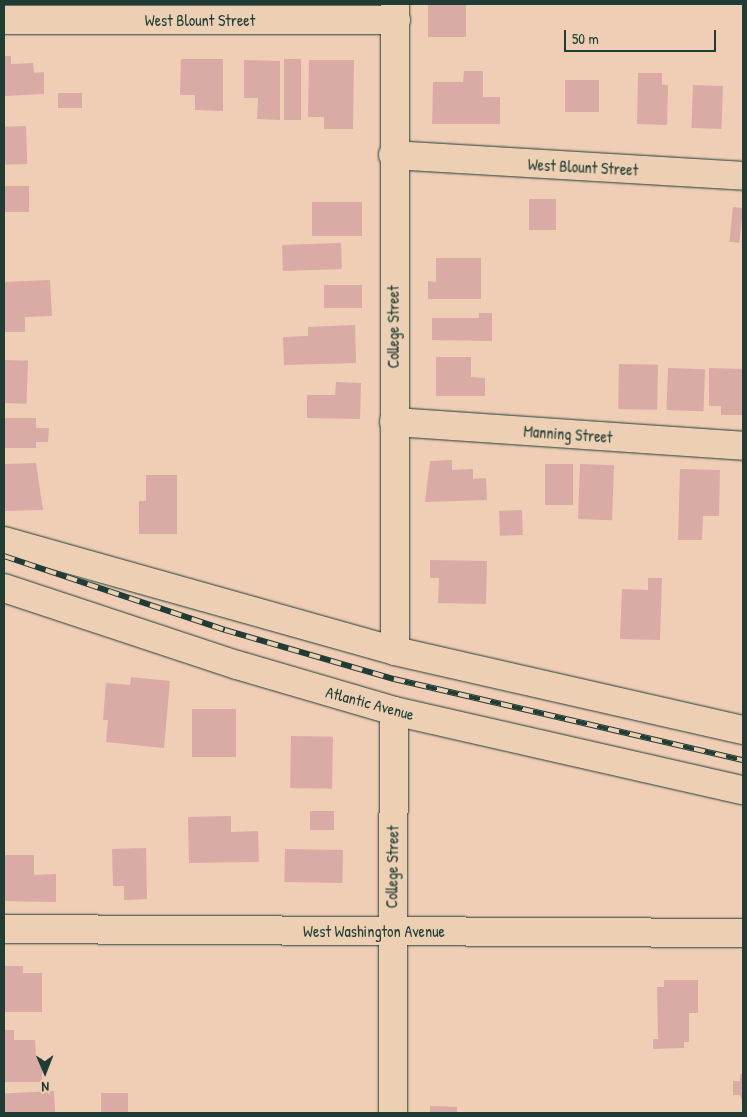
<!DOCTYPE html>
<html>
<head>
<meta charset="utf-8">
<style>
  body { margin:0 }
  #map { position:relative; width:747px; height:1117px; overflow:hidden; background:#f0cdb5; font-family:"Patrick Hand",sans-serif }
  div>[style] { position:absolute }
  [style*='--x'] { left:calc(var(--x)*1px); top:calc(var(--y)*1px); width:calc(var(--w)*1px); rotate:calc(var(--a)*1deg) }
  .building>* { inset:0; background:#d9aba4; transform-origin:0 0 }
  .roads { filter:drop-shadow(0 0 1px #1f3d34) drop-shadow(0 0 1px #1f3d34) }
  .minor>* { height:28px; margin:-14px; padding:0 14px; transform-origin:14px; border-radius:14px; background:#edd0b4 }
  .rail>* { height:5.5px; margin-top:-2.75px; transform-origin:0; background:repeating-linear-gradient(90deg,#edd0b4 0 11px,#1f3d34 0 22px); box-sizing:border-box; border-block:1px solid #1f3d34 }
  span { translate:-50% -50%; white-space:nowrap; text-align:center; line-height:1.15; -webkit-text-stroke:4.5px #edd0b4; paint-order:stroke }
  .street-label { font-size:16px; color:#1f3d34 }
  .frame { position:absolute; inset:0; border:5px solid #1f3d34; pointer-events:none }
  .north { position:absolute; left:20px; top:1047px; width:50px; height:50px; -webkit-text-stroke:4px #edd0b4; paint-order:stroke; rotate:179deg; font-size:14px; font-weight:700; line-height:20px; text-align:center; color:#1f3d34 }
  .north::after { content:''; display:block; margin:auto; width:18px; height:22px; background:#1f3d34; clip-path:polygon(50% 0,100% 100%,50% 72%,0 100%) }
  .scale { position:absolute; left:564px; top:30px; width:152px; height:22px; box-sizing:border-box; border:2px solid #1f3d34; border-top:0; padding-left:6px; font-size:15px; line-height:18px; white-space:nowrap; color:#1f3d34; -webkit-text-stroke:4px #edd0b4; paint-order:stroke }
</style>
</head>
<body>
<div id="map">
  <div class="building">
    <i style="left:428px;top:4px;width:38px;height:33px"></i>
    <i style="clip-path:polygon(4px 56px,11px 56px,11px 64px,33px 63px,34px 73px,44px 72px,44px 94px,4px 96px)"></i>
    <i style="clip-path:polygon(181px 59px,223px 59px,223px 111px,195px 110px,195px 95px,180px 95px)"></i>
    <i style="left:284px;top:59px;width:17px;height:61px"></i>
    <i style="clip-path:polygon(244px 60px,280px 61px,280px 120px,257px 119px,258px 98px,244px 98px)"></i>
    <i style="clip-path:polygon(309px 60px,354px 60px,353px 129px,324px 129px,324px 117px,308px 117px)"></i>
    <i style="clip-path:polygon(464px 71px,483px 71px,483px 97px,500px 97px,500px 124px,432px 124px,433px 82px,463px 82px)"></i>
    <i style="clip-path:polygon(638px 73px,662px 73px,662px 85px,668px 85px,667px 125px,637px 124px)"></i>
    <i style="left:565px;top:80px;width:34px;height:32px"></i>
    <i style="left:693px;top:85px;width:30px;height:43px;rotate:2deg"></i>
    <i style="left:58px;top:93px;width:24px;height:15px"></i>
    <i style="left:26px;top:126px;width:38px;height:22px;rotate:88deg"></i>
    <i style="left:4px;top:186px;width:25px;height:26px"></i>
    <i style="left:529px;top:199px;width:27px;height:31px"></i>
    <i style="left:312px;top:202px;width:50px;height:34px"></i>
    <i style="left:733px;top:207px;width:10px;height:35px;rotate:6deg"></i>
    <i style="left:341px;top:243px;width:26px;height:59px;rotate:88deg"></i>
    <i style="clip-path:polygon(436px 258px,481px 258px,481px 299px,428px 299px,428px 281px,436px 282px)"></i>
    <i style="clip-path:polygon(50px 280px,52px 316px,25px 317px,25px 332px,4px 332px,4px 282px)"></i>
    <i style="left:324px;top:285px;width:38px;height:23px"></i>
    <i style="clip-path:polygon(479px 313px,492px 313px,492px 341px,432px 340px,432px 318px,479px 318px)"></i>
    <i style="clip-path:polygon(355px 325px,356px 363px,284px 365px,283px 337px,308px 336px,308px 327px)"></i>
    <i style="clip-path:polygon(436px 357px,471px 357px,471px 377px,485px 378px,485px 396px,436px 396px)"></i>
    <i style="left:4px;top:360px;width:24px;height:43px;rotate:2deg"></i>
    <i style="left:619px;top:364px;width:39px;height:45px;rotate:1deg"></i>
    <i style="left:668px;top:368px;width:37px;height:42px;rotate:2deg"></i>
    <i style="clip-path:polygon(709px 368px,743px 369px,743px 415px,721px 415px,721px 406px,709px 406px)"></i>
    <i style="clip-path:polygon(336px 382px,361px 383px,360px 419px,307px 418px,307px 395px,335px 395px)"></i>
    <i style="clip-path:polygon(4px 418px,36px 418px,36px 428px,49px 428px,48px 442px,36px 442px,36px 448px,4px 448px)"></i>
    <i style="clip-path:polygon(452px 460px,452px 470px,473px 469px,473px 479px,486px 478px,487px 500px,425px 502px,430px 461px)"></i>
    <i style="clip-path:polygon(36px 463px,43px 510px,4px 511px,4px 464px)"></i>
    <i style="left:545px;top:464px;width:28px;height:41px"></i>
    <i style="left:580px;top:464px;width:34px;height:55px;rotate:2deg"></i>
    <i style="clip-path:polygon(680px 469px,720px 470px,719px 516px,703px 516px,702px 540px,678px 540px)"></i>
    <i style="clip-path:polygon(146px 475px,177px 475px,177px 534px,139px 534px,139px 501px,146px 501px)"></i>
    <i style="left:522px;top:510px;width:25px;height:23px;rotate:88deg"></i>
    <i style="clip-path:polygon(430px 560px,487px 561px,486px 604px,438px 603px,439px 578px,430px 578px)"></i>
    <i style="clip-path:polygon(648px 578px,662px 578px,660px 640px,620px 639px,622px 589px,648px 590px)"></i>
    <i style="clip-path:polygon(131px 677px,170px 681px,164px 748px,106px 742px,108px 720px,103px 720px,106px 683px,130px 685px)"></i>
    <i style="left:192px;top:709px;width:44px;height:48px"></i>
    <i style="left:291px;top:736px;width:42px;height:52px;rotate:1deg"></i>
    <i style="left:310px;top:811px;width:24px;height:19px"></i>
    <i style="clip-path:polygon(231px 816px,231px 832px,258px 831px,259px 862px,189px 863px,188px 817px)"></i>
    <i style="clip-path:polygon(146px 848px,147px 899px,124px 900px,124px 886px,113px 886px,112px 849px)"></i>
    <i style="left:285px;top:849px;width:58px;height:33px;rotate:1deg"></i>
    <i style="clip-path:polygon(4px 855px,34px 855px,34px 875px,56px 874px,56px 902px,4px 901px)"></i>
    <i style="clip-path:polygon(4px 966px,23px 966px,23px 973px,42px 973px,42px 1012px,4px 1012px)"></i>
    <i style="clip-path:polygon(664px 980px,698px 980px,698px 1013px,689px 1013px,689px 1042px,684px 1042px,684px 1048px,653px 1049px,653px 1039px,658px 1039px,657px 987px,664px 987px)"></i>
    <i style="clip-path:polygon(4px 1030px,14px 1030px,14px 1040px,35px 1040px,36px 1058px,42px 1058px,42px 1082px,4px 1082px)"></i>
    <i style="clip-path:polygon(740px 1074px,743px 1074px,743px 1102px,740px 1095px,733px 1095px,733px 1081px,740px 1081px)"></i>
    <i style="left:54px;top:1091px;width:22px;height:50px;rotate:87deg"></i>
    <i style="left:101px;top:1093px;width:27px;height:20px"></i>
    <i style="clip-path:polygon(430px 1106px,457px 1107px,457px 1113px,430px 1113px)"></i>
  </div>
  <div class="roads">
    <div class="minor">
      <i style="--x:4;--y:20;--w:392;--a:0"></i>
      <i style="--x:393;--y:155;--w:351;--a:3.4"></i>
      <i style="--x:394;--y:422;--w:350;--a:3.9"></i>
      <i style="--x:4;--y:541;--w:406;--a:15.7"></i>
      <i style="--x:395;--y:651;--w:357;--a:12.8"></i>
      <i style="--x:4;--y:588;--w:245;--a:18.3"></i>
      <i style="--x:237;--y:665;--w:164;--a:16.3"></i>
      <i style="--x:394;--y:711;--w:358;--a:12.8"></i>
      <i style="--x:395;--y:651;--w:647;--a:-90"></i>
      <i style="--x:4;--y:929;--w:739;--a:0.31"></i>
      <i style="--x:393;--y:1113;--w:402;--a:-89.9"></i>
    </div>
  </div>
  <div class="rail">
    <i style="--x:4;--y:556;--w:233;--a:18.5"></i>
    <i style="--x:225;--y:630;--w:176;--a:16.2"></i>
    <i style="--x:394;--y:679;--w:358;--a:13.1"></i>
  </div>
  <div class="street-label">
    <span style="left:200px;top:20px">West Blount Street</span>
    <span style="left:583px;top:167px;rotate:3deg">West Blount Street</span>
    <span style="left:393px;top:327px;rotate:-90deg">College Street</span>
    <span style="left:568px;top:434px;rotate:4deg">Manning Street</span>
    <span style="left:370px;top:703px;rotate:15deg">Atlantic Avenue</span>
    <span style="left:392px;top:867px;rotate:-89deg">College Street</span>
    <span style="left:374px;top:931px">West Washington Avenue</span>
  </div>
  <div class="frame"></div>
  <div class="north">N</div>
  <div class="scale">50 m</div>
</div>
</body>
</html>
